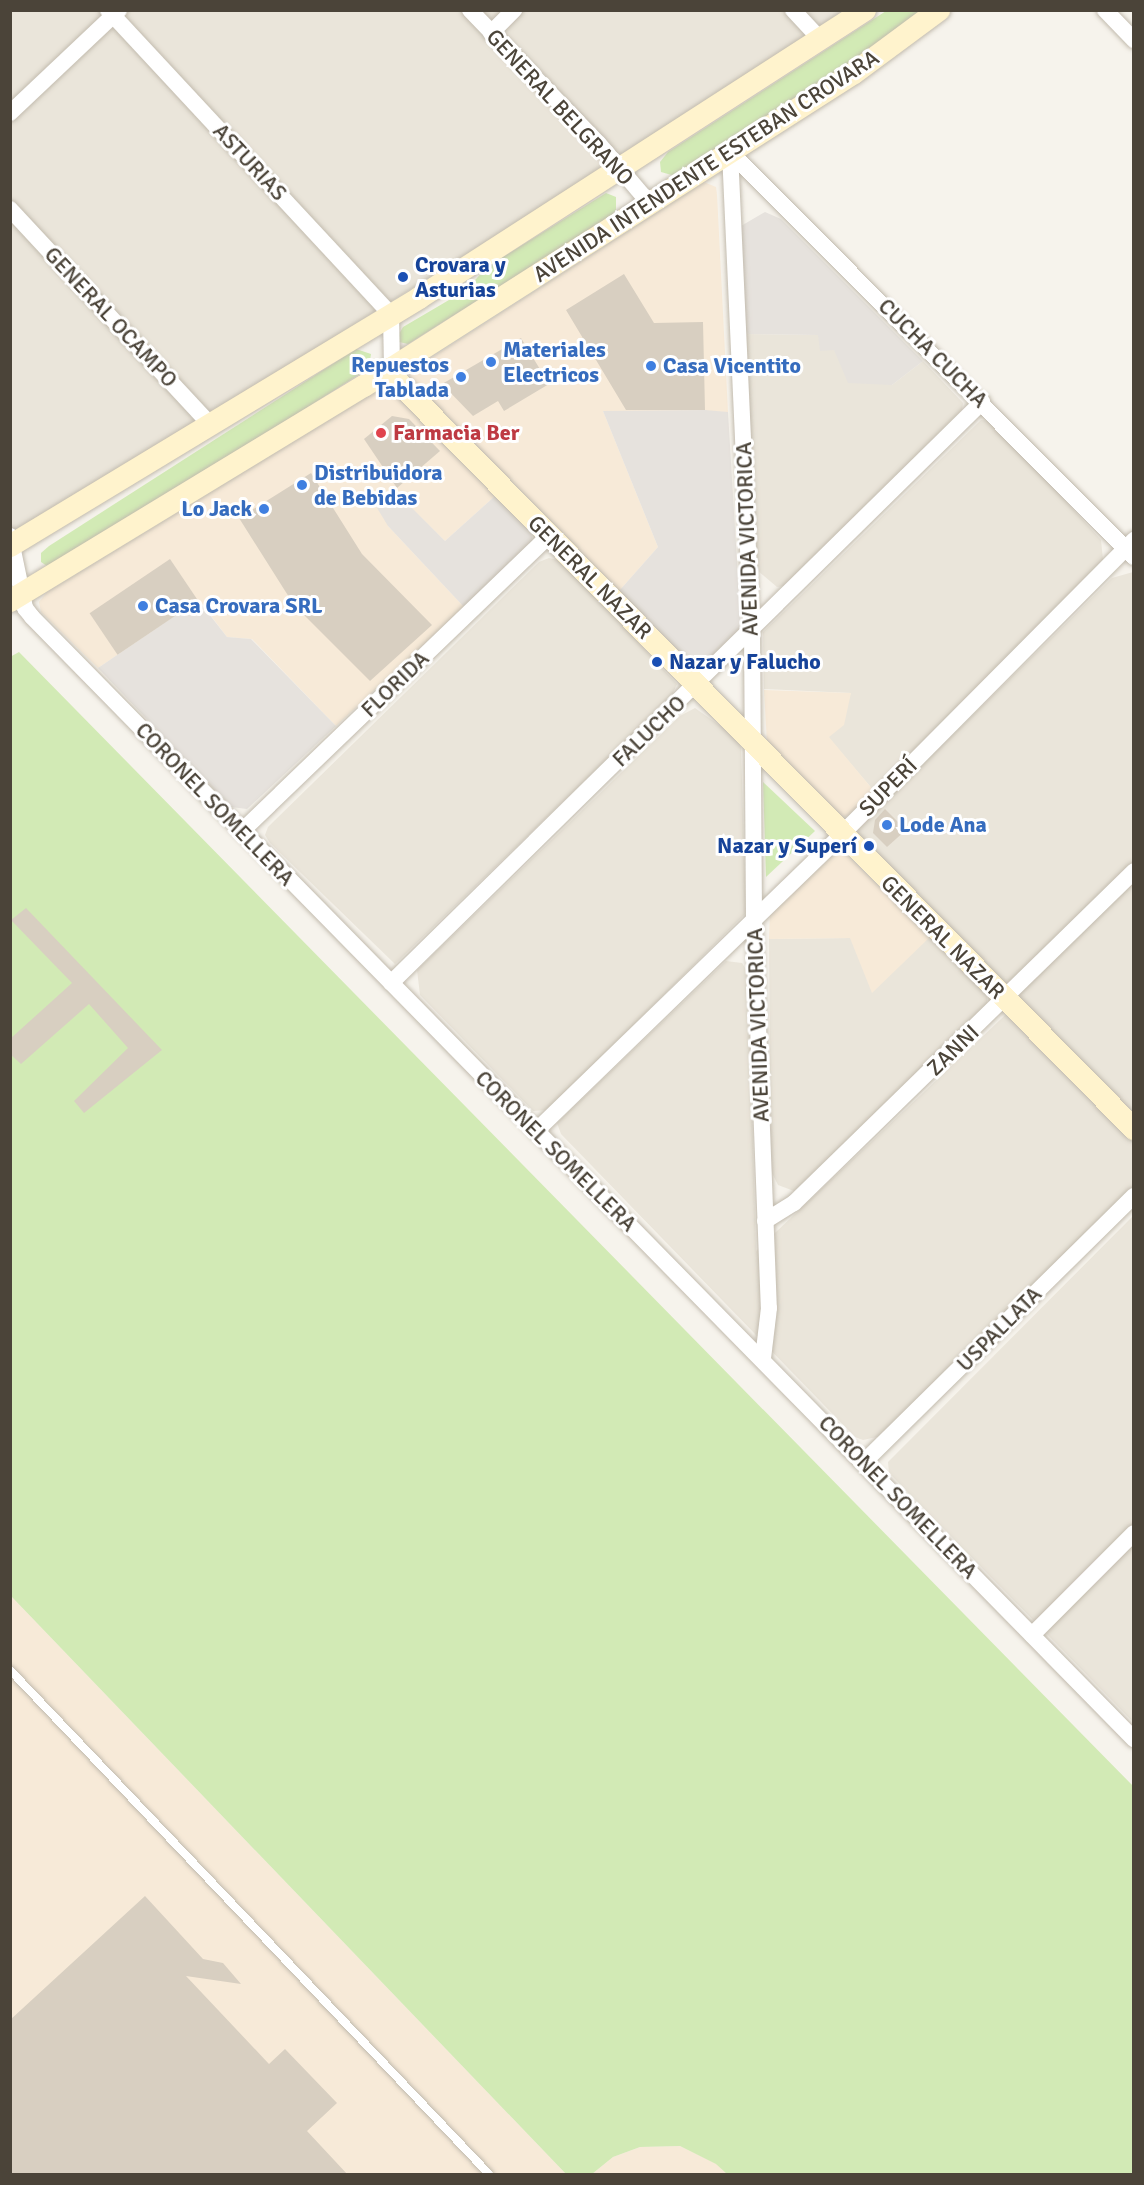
<!DOCTYPE html>
<html>
<head>
<meta charset="utf-8">
<style>
  body { margin:0 }
  #map { position:relative; width:1144px; height:2185px; overflow:hidden; background:#f6f3ec; font-family:Signika,sans-serif }
  div>[style] { position:absolute }
  [style*='--x'] { left:calc(var(--x)*1px); top:calc(var(--y)*1px); width:calc(var(--w)*1px); rotate:calc(var(--a)*1deg) }
  .residential>* { inset:0; background:#eae5da }
  .commercial>* { inset:0; background:#f7ead8 }
  .industrial>* { inset:0; background:#e6e2dd }
  .green>* { inset:0; background:#d2eab5 }
  .building>* { inset:0; background:#d8cfc1; transform-origin:0 0 }
  .roads { filter:drop-shadow(0 0 2px #c2bbae) drop-shadow(0 0 2px #c2bbae) }
  .lane>* { height:8px; margin:-4px; padding:0 4px; transform-origin:4px; border-radius:4px; background:#fff }
  .street>* { height:16px; margin:-8px; padding:0 8px; transform-origin:8px; border-radius:8px; background:#fff }
  .secondary>* { height:22px; margin:-11px; padding:0 11px; transform-origin:11px; border-radius:11px; background:#fff3cd }
  .dots>* { width:16px; height:16px; translate:-50% -50%; box-sizing:border-box; border:3px solid #fff; border-radius:50% }
  span { translate:-50% -50%; white-space:nowrap; text-align:center; line-height:1.15; -webkit-text-stroke:6px #fff; paint-order:stroke }
  .street-label { font-size:22px; color:#4b4439 }
  .transit-label { font-size:22px; color:#164399; font-weight:700 }
  .left { translate:0 -50%; text-align:left }
  .right { translate:-100% -50%; text-align:right }
  .shop-label { font-size:22px; color:#366cbe; font-weight:700 }
  .health-label { font-size:22px; color:#be3a42; font-weight:700 }
  .frame { position:absolute; inset:0; border:12px solid #4b4439; pointer-events:none }
</style>
</head>
<body>
<div id="map">
  <div class="residential">
    <i style="clip-path:polygon(11px 11px,852px 11px,11px 541px)"></i>
    <i style="clip-path:polygon(745px 334px,818px 335px,834px 350px,892px 385px,923px 361px,963px 403px,962px 410px,784px 586px,777px 587px,758px 571px)"></i>
    <i style="clip-path:polygon(981px 420px,993px 421px,1101px 540px,1103px 560px,874px 791px,828px 737px,851px 693px,764px 689px,763px 632px)"></i>
    <i style="clip-path:polygon(549px 558px,562px 561px,677px 684px,671px 697px,395px 964px,270px 843px,265px 835px,268px 827px,539px 562px)"></i>
    <i style="clip-path:polygon(1133px 572px,1133px 1188px,881px 1436px,863px 1440px,855px 1437px,561px 1134px,557px 1123px,726px 961px,742px 963px,748px 973px,756px 1251px,1019px 1002px,858px 835px,858px 828px,1112px 578px)"></i>
    <i style="clip-path:polygon(695px 708px,736px 737px,741px 747px,746px 913px,548px 1110px,533px 1111px,420px 995px,417px 970px,680px 716px)"></i>
    <i style="clip-path:polygon(930px 937px,987px 993px,987px 1007px,794px 1191px,778px 1185px,771px 1171px,769px 939px)"></i>
    <i style="clip-path:polygon(1133px 1216px,1133px 1722px,889px 1473px,888px 1462px)"></i>
  </div>
  <div class="commercial">
    <i style="clip-path:polygon(704px 182px,716px 187px,717px 195px,728px 412px,603px 411px,658px 547px,619px 591px,409px 377px,409px 372px)"></i>
    <i style="clip-path:polygon(380px 389px,396px 392px,495px 496px,445px 541px,393px 490px,388px 526px,464px 607px,336px 726px,252px 639px,227px 637px,199px 600px,98px 668px,41px 612px,39px 602px,47px 592px)"></i>
    <i style="clip-path:polygon(764px 690px,851px 693px,844px 725px,829px 737px,874px 791px,851px 816px,840px 817px,767px 743px)"></i>
    <i style="clip-path:polygon(837px 852px,845px 853px,930px 937px,872px 993px,850px 938px,769px 939px,770px 913px)"></i>
    <i style="clip-path:polygon(11px 1596px,566px 2174px,11px 2174px)"></i>
    <i style="clip-path:polygon(680px 2146px,717px 2164px,727px 2174px,592px 2174px,613px 2157px,640px 2147px)"></i>
  </div>
  <div class="industrial">
    <i style="clip-path:polygon(765px 212px,781px 219px,923px 361px,892px 385px,848px 383px,834px 350px,820px 351px,818px 335px,745px 334px,741px 226px)"></i>
    <i style="clip-path:polygon(705px 410px,728px 412px,741px 629px,705px 668px,694px 667px,619px 591px,658px 547px,603px 411px)"></i>
    <i style="clip-path:polygon(393px 489px,445px 541px,495px 496px,530px 529px,533px 541px,464px 607px,388px 526px,374px 503px)"></i>
    <i style="clip-path:polygon(198px 600px,227px 637px,251px 639px,336px 726px,247px 809px,231px 807px,98px 668px)"></i>
  </div>
  <div class="green">
    <i style="clip-path:polygon(886px 11px,925px 11px,848px 67px,675px 176px,661px 172px,660px 162px,668px 152px)"></i>
    <i style="clip-path:polygon(606px 193px,616px 197px,616px 210px,609px 218px,408px 344px,395px 341px,403px 327px,466px 290px,487px 267px)"></i>
    <i style="clip-path:polygon(356px 349px,371px 354px,369px 368px,61px 565px,50px 568px,41px 562px,41px 553px,49px 546px)"></i>
    <i style="clip-path:polygon(19px 652px,1133px 1786px,1133px 2174px,727px 2174px,716px 2164px,680px 2146px,640px 2147px,613px 2157px,592px 2174px,566px 2174px,11px 1596px,10px 657px)"></i>
    <i style="clip-path:polygon(763px 782px,815px 831px,766px 877px)"></i>
  </div>
  <div class="building">
    <i style="clip-path:polygon(624px 274px,654px 323px,703px 322px,705px 410px,626px 410px,566px 310px)"></i>
    <i style="clip-path:polygon(521px 338px,549px 384px,504px 411px,498px 401px,473px 416px,442px 384px)"></i>
    <i style="clip-path:polygon(392px 416px,409px 419px,440px 451px,397px 488px,364px 439px)"></i>
    <i style="clip-path:polygon(311px 473px,362px 554px,432px 625px,370px 681px,294px 605px,239px 518px)"></i>
    <i style="left:170px;top:559px;width:50px;height:97px;rotate:56deg"></i>
    <i style="clip-path:polygon(885px 809px,906px 830px,887px 847px,873px 833px,875px 820px)"></i>
    <i style="clip-path:polygon(26px 908px,162px 1050px,84px 1113px,74px 1101px,128px 1048px,89px 1004px,21px 1064px,10px 1054px,10px 1039px,72px 983px,11px 920px)"></i>
    <i style="clip-path:polygon(145px 1896px,203px 1959px,223px 1963px,241px 1984px,186px 1976px,269px 2064px,285px 2049px,337px 2103px,307px 2131px,348px 2175px,10px 2175px,10px 2020px)"></i>
  </div>
  <div class="roads">
    <div class="lane">
      <i style="--x:10;--y:1670;--w:695;--a:46.46"></i>
    </div>
    <div class="street">
      <i style="--x:108;--y:10;--w:416;--a:47.1"></i>
      <i style="--x:391;--y:315;--w:53;--a:88.9"></i>
      <i style="--x:470;--y:10;--w:186;--a:46.1"></i>
      <i style="--x:599;--y:144;--w:79;--a:49.6"></i>
      <i style="--x:793;--y:10;--w:41;--a:47"></i>
      <i style="--x:1105;--y:10;--w:42;--a:46"></i>
      <i style="--x:491;--y:33;--w:33;--a:-45"></i>
      <i style="--x:10;--y:113;--w:150;--a:-43.4"></i>
      <i style="--x:730;--y:152;--w:478;--a:87.4"></i>
      <i style="--x:752;--y:629;--w:292;--a:89.6"></i>
      <i style="--x:754;--y:921;--w:387;--a:87.8"></i>
      <i style="--x:769;--y:1308;--w:50;--a:96.8"></i>
      <i style="--x:730;--y:152;--w:572;--a:45.07"></i>
      <i style="--x:10;--y:209;--w:296;--a:47.1"></i>
      <i style="--x:10;--y:536;--w:74;--a:78.2"></i>
      <i style="--x:25;--y:608;--w:11;--a:52"></i>
      <i style="--x:32;--y:617;--w:1573;--a:45.52"></i>
      <i style="--x:242;--y:831;--w:426;--a:-43.9"></i>
      <i style="--x:391;--y:983;--w:829;--a:-44.51"></i>
      <i style="--x:536;--y:1131;--w:425;--a:-44.1"></i>
      <i style="--x:841;--y:835;--w:416;--a:-45.2"></i>
      <i style="--x:765;--y:1221;--w:34;--a:-32"></i>
      <i style="--x:794;--y:1203;--w:475;--a:-44.3"></i>
      <i style="--x:864;--y:1462;--w:379;--a:-44.6"></i>
      <i style="--x:1032;--y:1635;--w:144;--a:-45"></i>
    </div>
    <div class="secondary">
      <i style="--x:392;--y:368;--w:15;--a:67"></i>
      <i style="--x:398;--y:382;--w:1049;--a:45.42"></i>
      <i style="--x:10;--y:546;--w:478;--a:-31.2"></i>
      <i style="--x:419;--y:298;--w:531;--a:-32.85"></i>
      <i style="--x:10;--y:601;--w:414;--a:-31.3"></i>
      <i style="--x:364;--y:386;--w:581;--a:-32.57"></i>
      <i style="--x:854;--y:73;--w:106;--a:-36.5"></i>
    </div>
  </div>
  <div class="dots">
    <i style="left:403px;top:277px;background:#1a4fb4"></i>
    <i style="left:491px;top:362px;background:#3f7fe0"></i>
    <i style="left:651px;top:366px;background:#3f7fe0"></i>
    <i style="left:461px;top:377px;background:#3f7fe0"></i>
    <i style="left:381px;top:433px;background:#e0444e"></i>
    <i style="left:302px;top:485px;background:#3f7fe0"></i>
    <i style="left:264px;top:509px;background:#3f7fe0"></i>
    <i style="left:143px;top:606px;background:#3f7fe0"></i>
    <i style="left:657px;top:662px;background:#1a4fb4"></i>
    <i style="left:887px;top:825px;background:#3f7fe0"></i>
    <i style="left:869px;top:846px;background:#1a4fb4"></i>
  </div>
  <div class="street-label">
    <span style="left:560px;top:107px;rotate:47deg">GENERAL BELGRANO</span>
    <span style="left:250px;top:162px;rotate:47deg">ASTURIAS</span>
    <span style="left:706px;top:166px;rotate:-33deg">AVENIDA INTENDENTE ESTEBAN CROVARA</span>
    <span style="left:111px;top:317px;rotate:47deg">GENERAL OCAMPO</span>
    <span style="left:933px;top:353px;rotate:45deg">CUCHA CUCHA</span>
    <span style="left:747px;top:539px;rotate:-92deg">AVENIDA VICTORICA</span>
    <span style="left:590px;top:577px;rotate:45deg">GENERAL NAZAR</span>
    <span style="left:395px;top:684px;rotate:-44deg">FLORIDA</span>
    <span style="left:649px;top:731px;rotate:-44deg">FALUCHO</span>
    <span style="left:888px;top:787px;rotate:-45deg">SUPERÍ</span>
    <span style="left:215px;top:804px;rotate:46deg">CORONEL SOMELLERA</span>
    <span style="left:943px;top:937px;rotate:45deg">GENERAL NAZAR</span>
    <span style="left:758px;top:1025px;rotate:-92deg">AVENIDA VICTORICA</span>
    <span style="left:953px;top:1050px;rotate:-44deg">ZANNI</span>
    <span style="left:556px;top:1151px;rotate:45deg">CORONEL SOMELLERA</span>
    <span style="left:999px;top:1329px;rotate:-45deg">USPALLATA</span>
    <span style="left:898px;top:1497px;rotate:46deg">CORONEL SOMELLERA</span>
  </div>
  <div class="transit-label">
    <span class="left" style="left:415px;top:277px">Crovara y<br>Asturias</span>
    <span class="left" style="left:669px;top:662px">Nazar y Falucho</span>
    <span class="right" style="left:857px;top:846px">Nazar y Superí</span>
  </div>
  <div class="shop-label">
    <span class="left" style="left:503px;top:362px">Materiales<br>Electricos</span>
    <span class="right" style="left:449px;top:377px">Repuestos<br>Tablada</span>
    <span class="left" style="left:663px;top:366px">Casa Vicentito</span>
    <span class="left" style="left:314px;top:485px">Distribuidora<br>de Bebidas</span>
    <span class="right" style="left:252px;top:509px">Lo Jack</span>
    <span class="left" style="left:155px;top:606px">Casa Crovara SRL</span>
    <span class="left" style="left:899px;top:825px">Lode Ana</span>
  </div>
  <div class="health-label">
    <span class="left" style="left:393px;top:433px">Farmacia Ber</span>
  </div>
  <div class="frame"></div>
</div>
</body>
</html>
